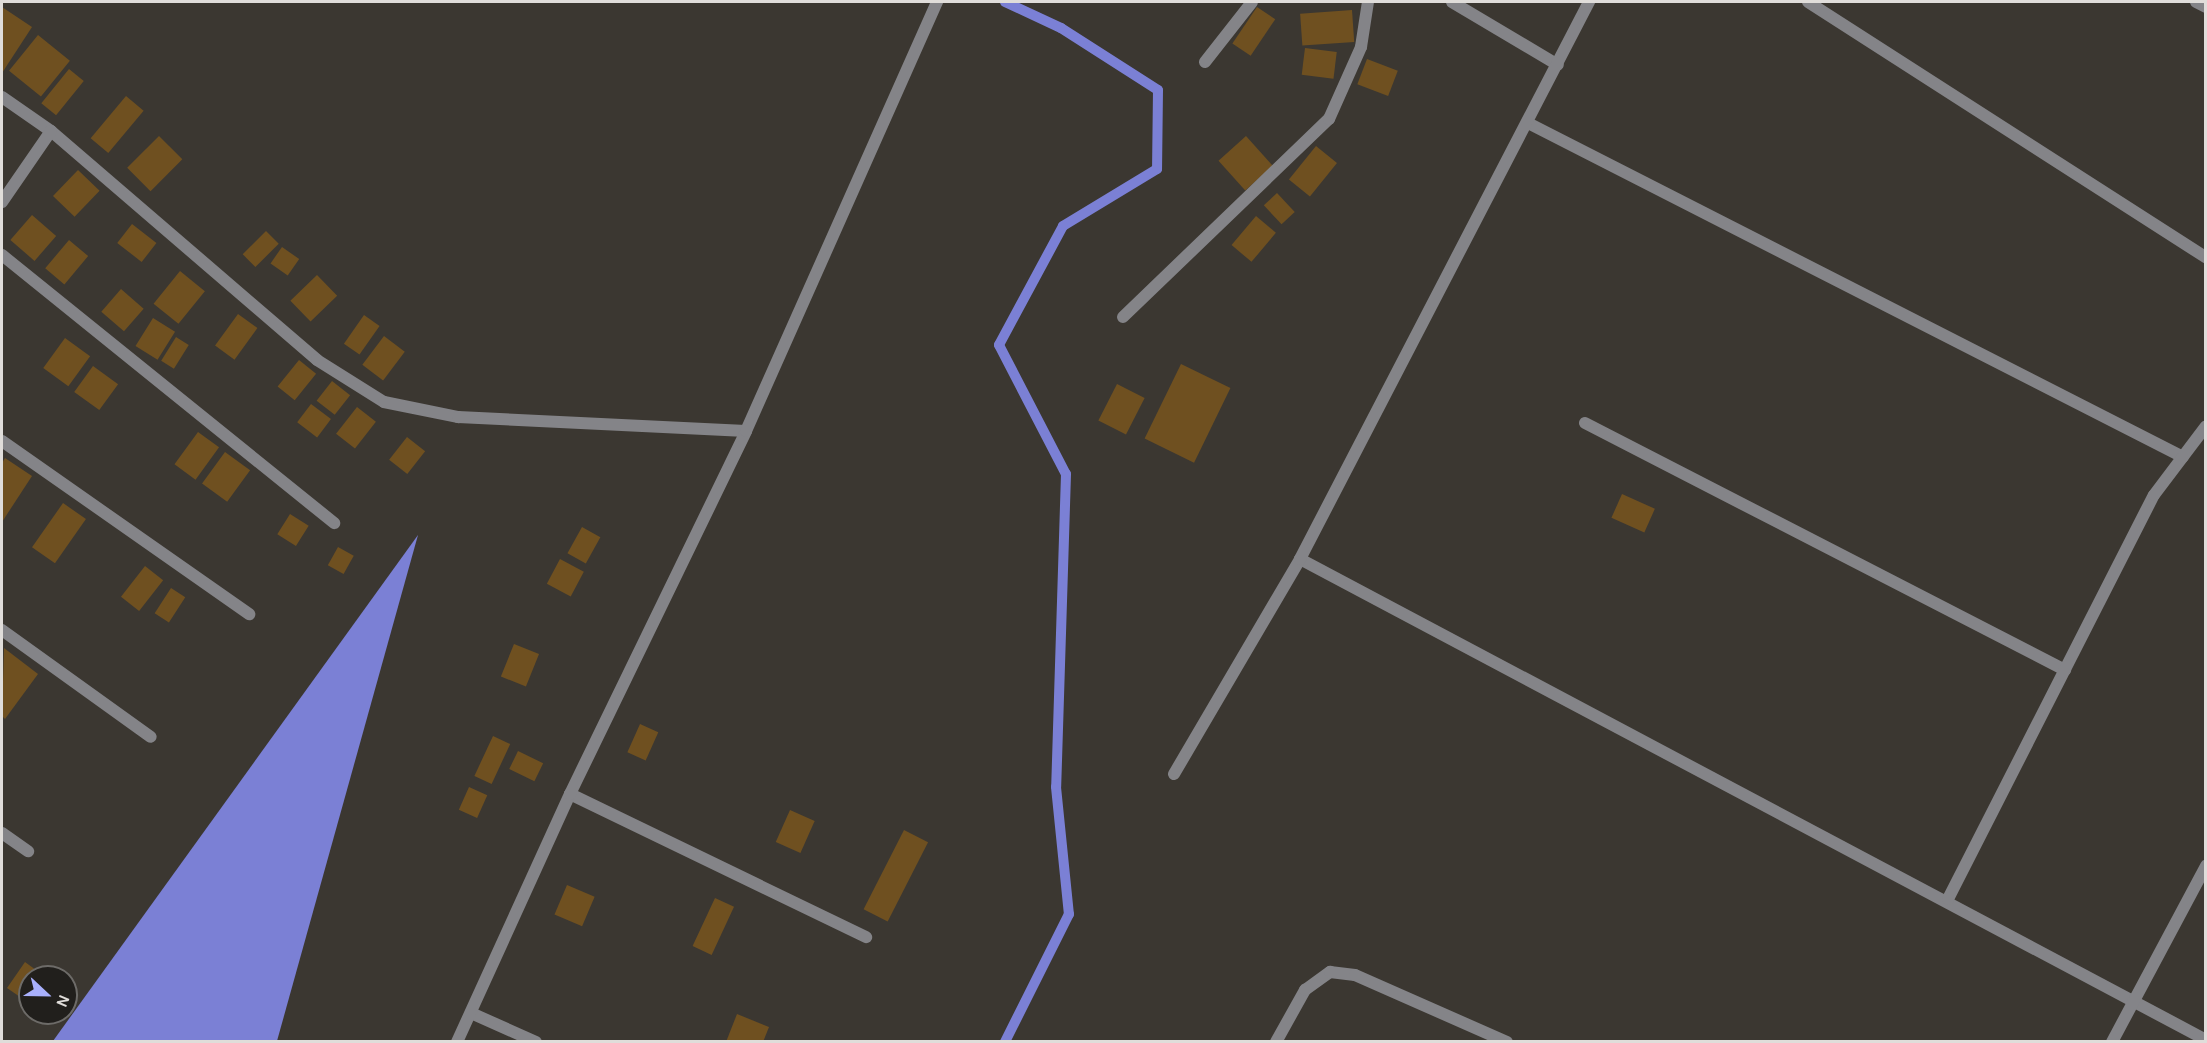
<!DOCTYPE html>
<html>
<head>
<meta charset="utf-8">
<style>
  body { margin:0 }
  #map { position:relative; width:2207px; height:1043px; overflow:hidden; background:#3b3731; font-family:Karla,sans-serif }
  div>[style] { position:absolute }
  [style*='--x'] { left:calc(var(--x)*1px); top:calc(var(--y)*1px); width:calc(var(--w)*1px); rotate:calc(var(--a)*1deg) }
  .water>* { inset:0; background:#7b80d5 }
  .stream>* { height:10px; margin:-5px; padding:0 5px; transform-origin:5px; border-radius:5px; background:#7b80d5 }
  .building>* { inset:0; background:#6f5020; transform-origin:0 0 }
  .minor>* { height:12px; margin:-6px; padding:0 6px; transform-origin:6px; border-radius:6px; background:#848488 }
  span { translate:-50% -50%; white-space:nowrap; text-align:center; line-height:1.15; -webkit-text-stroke:6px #211f1c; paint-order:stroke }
  .frame { position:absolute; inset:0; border:3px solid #e0ddda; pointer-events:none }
  .north { position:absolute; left:18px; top:965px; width:60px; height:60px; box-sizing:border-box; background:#211f1c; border:2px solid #6d6b68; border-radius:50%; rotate:112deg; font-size:16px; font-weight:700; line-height:24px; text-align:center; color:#e0ddda }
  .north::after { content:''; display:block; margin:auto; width:21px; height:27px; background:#a9b0fc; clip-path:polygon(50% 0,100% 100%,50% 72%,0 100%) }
</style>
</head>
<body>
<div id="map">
  <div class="water">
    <i style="clip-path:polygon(418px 535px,277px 1041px,53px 1041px)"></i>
  </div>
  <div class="stream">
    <i style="--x:1005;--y:2;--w:62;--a:24.9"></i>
    <i style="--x:1061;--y:28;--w:115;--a:32.6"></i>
    <i style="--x:1158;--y:90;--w:79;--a:90.7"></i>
    <i style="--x:1157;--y:169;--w:110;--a:148.8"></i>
    <i style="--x:1063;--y:226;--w:135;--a:118.3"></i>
    <i style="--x:999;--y:345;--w:145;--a:62.6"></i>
    <i style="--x:1066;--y:474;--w:313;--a:91.8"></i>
    <i style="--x:1056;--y:787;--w:128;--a:84.2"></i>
    <i style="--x:1069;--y:914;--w:143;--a:116.6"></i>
  </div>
  <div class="building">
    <i style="clip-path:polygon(2px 7px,32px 27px,2px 73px)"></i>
    <i style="left:1257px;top:7px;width:22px;height:44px;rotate:34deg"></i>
    <i style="left:1352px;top:10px;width:32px;height:52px;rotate:86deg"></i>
    <i style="left:38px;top:35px;width:41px;height:46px;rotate:39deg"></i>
    <i style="left:1305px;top:48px;width:32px;height:27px;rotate:7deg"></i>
    <i style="left:1367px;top:59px;width:33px;height:27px;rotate:21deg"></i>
    <i style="left:69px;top:69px;width:19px;height:44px;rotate:39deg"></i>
    <i style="left:126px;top:96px;width:23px;height:55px;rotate:40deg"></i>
    <i style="left:159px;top:136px;width:33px;height:45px;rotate:45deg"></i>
    <i style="left:1246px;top:136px;width:40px;height:37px;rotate:48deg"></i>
    <i style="left:1316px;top:146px;width:27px;height:43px;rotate:39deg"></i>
    <i style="left:78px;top:170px;width:30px;height:36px;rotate:44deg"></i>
    <i style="left:1277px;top:193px;width:26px;height:18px;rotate:47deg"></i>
    <i style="left:32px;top:215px;width:32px;height:33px;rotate:41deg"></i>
    <i style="left:1256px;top:216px;width:26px;height:38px;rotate:40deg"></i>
    <i style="left:132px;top:224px;width:31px;height:24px;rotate:38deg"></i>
    <i style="left:266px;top:231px;width:18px;height:33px;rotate:45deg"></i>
    <i style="left:69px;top:240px;width:25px;height:37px;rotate:40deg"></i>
    <i style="left:282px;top:247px;width:21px;height:20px;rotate:35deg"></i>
    <i style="left:180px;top:271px;width:32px;height:42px;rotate:39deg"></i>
    <i style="left:317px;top:275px;width:29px;height:37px;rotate:46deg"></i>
    <i style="left:121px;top:289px;width:30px;height:30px;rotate:41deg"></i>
    <i style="left:238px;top:314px;width:24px;height:39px;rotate:36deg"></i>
    <i style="left:364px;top:315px;width:19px;height:35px;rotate:35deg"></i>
    <i style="left:153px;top:318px;width:26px;height:33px;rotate:32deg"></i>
    <i style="left:384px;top:336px;width:26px;height:36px;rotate:37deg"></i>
    <i style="left:176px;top:337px;width:15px;height:28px;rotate:32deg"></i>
    <i style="left:65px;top:338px;width:31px;height:37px;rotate:36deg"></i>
    <i style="left:299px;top:360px;width:22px;height:34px;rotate:39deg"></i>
    <i style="left:1181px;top:364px;width:55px;height:83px;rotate:26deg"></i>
    <i style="left:93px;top:366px;width:31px;height:32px;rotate:36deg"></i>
    <i style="left:332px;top:381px;width:23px;height:25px;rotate:38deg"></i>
    <i style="left:1117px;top:384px;width:31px;height:41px;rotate:27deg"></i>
    <i style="left:311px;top:404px;width:25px;height:23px;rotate:37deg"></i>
    <i style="left:357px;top:407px;width:24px;height:34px;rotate:38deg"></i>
    <i style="left:198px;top:432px;width:26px;height:40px;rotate:36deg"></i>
    <i style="left:407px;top:437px;width:23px;height:29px;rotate:38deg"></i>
    <i style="left:225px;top:452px;width:31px;height:39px;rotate:36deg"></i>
    <i style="clip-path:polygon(5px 458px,32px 476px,2px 522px,2px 463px)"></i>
    <i style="left:1622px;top:494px;width:36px;height:26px;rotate:24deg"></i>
    <i style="left:63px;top:503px;width:28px;height:54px;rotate:35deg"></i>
    <i style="left:290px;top:514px;width:22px;height:24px;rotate:32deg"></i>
    <i style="left:582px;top:527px;width:21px;height:30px;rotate:29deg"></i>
    <i style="left:338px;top:547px;width:18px;height:21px;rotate:29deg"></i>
    <i style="left:560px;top:559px;width:27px;height:28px;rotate:28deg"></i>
    <i style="left:145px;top:566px;width:23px;height:39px;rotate:38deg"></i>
    <i style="left:171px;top:588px;width:17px;height:30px;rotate:33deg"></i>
    <i style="left:514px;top:644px;width:27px;height:35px;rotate:22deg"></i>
    <i style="clip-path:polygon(4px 648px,38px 674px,5px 719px,2px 716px)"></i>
    <i style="left:640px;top:724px;width:20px;height:31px;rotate:24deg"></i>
    <i style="left:493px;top:736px;width:19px;height:44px;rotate:25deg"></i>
    <i style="left:518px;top:751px;width:28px;height:20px;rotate:26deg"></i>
    <i style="left:469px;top:787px;width:20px;height:25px;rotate:24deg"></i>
    <i style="left:790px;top:810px;width:27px;height:35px;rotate:24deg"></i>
    <i style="left:904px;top:830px;width:27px;height:89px;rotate:27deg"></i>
    <i style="left:567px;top:885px;width:30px;height:32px;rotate:23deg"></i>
    <i style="left:715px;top:898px;width:21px;height:53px;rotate:25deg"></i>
    <i style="clip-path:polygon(25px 962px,40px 973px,30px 977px,23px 999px,7px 988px)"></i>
    <i style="clip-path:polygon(737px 1014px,769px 1027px,763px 1042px,726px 1042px)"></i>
  </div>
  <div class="minor">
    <i style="--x:1452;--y:2;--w:123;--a:30.7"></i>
    <i style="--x:1808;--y:2;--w:473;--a:32.7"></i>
    <i style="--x:2196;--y:2;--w:11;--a:27"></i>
    <i style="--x:1205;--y:62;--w:76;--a:-51.9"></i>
    <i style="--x:2;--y:97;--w:60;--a:34.8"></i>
    <i style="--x:51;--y:131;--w:351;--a:40.7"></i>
    <i style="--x:317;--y:360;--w:79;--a:32.1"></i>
    <i style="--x:384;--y:402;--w:76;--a:11.5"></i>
    <i style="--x:458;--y:417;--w:288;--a:2.8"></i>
    <i style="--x:1528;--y:123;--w:735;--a:27.02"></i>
    <i style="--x:2;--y:202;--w:86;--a:-55.4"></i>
    <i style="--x:2;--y:255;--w:427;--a:38.9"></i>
    <i style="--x:1123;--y:317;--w:286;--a:-43.9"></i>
    <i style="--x:1329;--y:119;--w:79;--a:-66"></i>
    <i style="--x:1361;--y:47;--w:46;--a:-81.2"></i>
    <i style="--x:1585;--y:423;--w:540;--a:27.23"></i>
    <i style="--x:2;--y:441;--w:302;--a:35"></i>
    <i style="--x:1300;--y:559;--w:1026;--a:27.96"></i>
    <i style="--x:2;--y:630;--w:183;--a:35.7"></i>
    <i style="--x:1174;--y:774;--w:249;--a:-59.6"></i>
    <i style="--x:1300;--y:559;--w:628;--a:-62.58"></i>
    <i style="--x:570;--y:794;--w:329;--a:25.8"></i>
    <i style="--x:2;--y:833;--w:32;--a:35"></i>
    <i style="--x:1948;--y:899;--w:453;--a:-63"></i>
    <i style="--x:2154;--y:495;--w:86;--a:-53"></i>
    <i style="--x:471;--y:1013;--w:71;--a:24"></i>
    <i style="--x:457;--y:1042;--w:273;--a:-65.5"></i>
    <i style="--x:570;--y:794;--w:403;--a:-64.1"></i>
    <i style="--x:746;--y:431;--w:470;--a:-66"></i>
    <i style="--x:1276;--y:1042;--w:60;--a:-60.9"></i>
    <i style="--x:1305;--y:990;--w:31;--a:-36"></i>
    <i style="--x:1330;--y:972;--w:25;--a:7"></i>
    <i style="--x:1355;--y:975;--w:166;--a:23.8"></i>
    <i style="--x:2112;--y:1042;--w:200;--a:-61.9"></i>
  </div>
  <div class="frame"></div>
  <div class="north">N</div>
</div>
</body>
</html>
